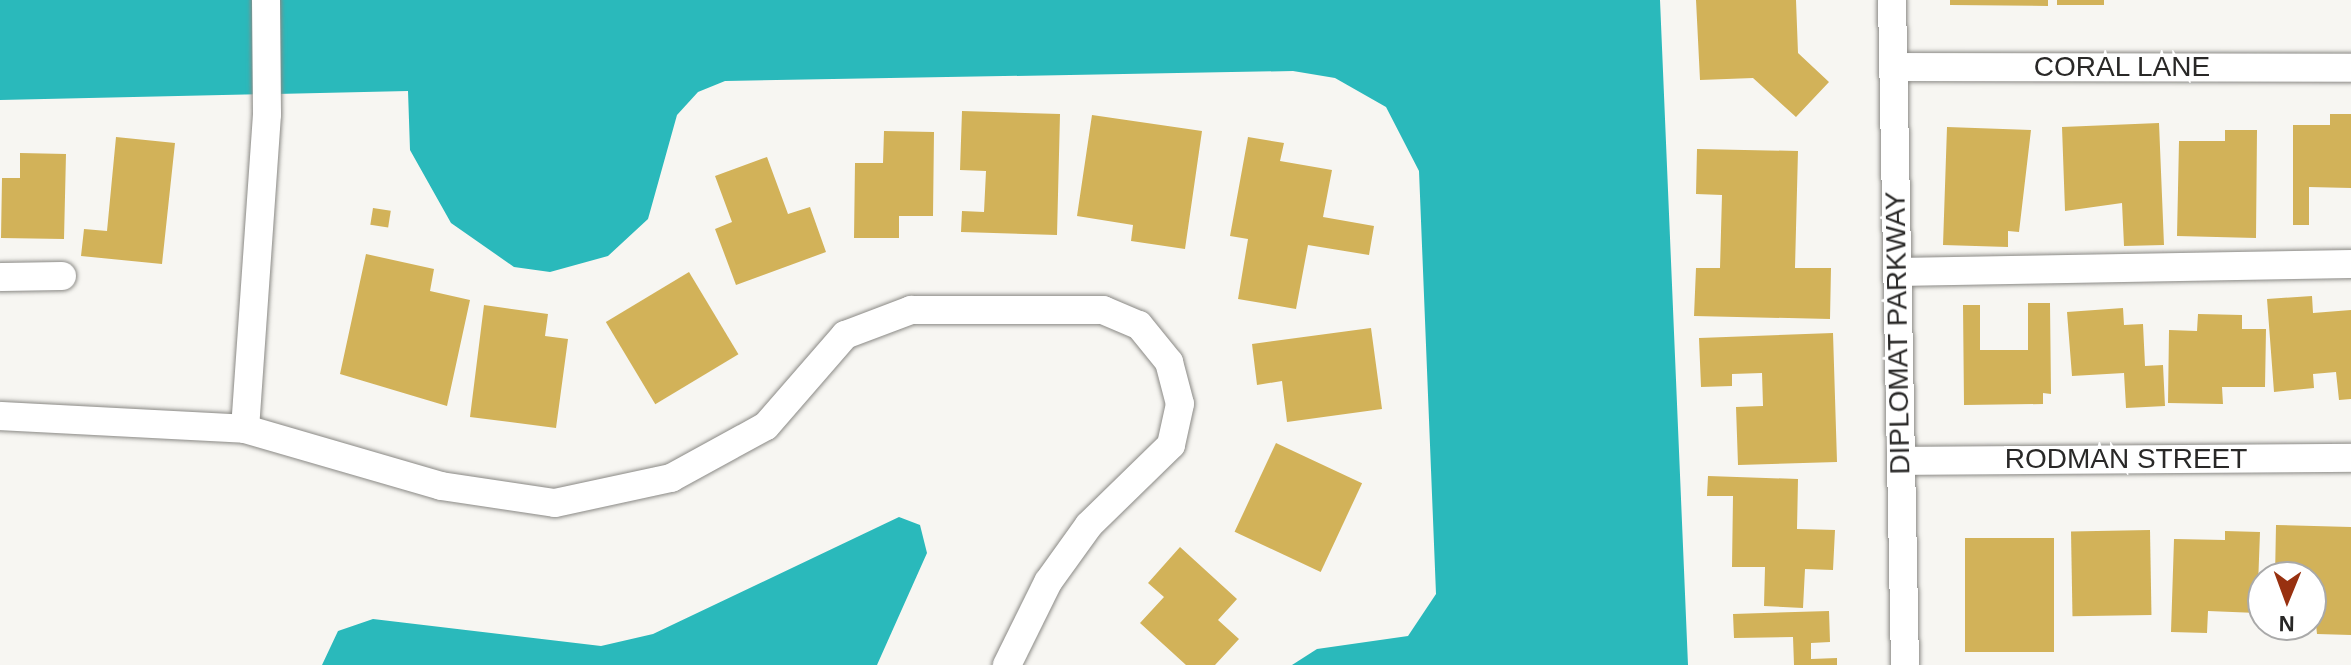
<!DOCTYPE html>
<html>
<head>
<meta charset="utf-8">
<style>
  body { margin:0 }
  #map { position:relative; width:2351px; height:665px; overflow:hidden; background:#f7f6f2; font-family:Arial,sans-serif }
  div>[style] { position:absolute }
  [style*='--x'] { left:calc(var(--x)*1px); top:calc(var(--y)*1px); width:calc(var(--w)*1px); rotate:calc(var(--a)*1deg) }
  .water>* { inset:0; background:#2ab9bb }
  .building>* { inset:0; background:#d2b259; transform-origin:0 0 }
  .roads { filter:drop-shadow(0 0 2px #8a8985) drop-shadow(0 0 2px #8a8985) }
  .minor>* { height:28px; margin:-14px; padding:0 14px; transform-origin:14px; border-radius:14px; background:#fff }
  span { translate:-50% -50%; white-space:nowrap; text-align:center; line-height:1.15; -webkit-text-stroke:6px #fff; paint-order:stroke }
  .street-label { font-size:28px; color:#292827 }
  .north { position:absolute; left:2247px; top:561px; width:80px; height:80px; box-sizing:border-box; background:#fff; border:2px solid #a9a9a9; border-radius:50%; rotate:181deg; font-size:22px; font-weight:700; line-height:32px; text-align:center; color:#292827 }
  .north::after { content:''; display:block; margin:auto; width:28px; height:36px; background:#983110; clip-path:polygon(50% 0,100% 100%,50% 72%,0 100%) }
</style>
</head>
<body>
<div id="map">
  <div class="water">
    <i style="clip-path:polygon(0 0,1660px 0,1688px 665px,1292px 665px,1317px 649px,1408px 636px,1436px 594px,1419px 171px,1386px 107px,1335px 78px,1293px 71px,725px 81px,698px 92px,677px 115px,648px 219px,608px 256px,550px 272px,514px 267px,451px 223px,410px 150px,408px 91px,0 100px)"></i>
    <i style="clip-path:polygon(899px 517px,920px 525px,927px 553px,877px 665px,322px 665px,338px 631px,373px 619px,601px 646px,653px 634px)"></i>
  </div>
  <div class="building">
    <i style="clip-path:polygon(1696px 0,1796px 0,1798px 53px,1829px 82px,1796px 117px,1753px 78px,1700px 80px)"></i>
    <i style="clip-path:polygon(1950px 0,2048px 0,2048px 6px,1950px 5px)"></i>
    <i style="left:2057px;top:0;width:47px;height:5px"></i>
    <i style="clip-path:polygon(962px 111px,1060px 114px,1057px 235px,961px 232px,962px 211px,984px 212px,986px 171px,960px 170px)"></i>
    <i style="clip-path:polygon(2330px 114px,2351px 114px,2351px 188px,2309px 187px,2309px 225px,2293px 225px,2293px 125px,2330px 125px)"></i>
    <i style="clip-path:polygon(1092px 115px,1202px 131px,1185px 249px,1131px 241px,1133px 225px,1077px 216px)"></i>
    <i style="clip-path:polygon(2159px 123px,2164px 245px,2124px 246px,2122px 203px,2065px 211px,2062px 127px)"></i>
    <i style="clip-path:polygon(1947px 127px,2031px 130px,2019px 232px,2008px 231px,2008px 247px,1943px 245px)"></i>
    <i style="clip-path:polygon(2225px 130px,2257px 130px,2256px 238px,2177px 236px,2179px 141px,2225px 141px)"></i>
    <i style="clip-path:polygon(884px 131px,934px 132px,933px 216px,899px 216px,899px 238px,854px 238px,855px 163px,883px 163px)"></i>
    <i style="clip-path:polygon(116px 137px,175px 143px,162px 264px,81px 256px,84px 229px,107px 231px)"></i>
    <i style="clip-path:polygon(1248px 137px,1284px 143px,1280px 161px,1332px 170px,1323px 217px,1374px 226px,1369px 255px,1308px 245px,1296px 309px,1238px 299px,1248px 239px,1230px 236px)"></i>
    <i style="clip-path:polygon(1697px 149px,1798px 151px,1795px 268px,1831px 268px,1830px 319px,1694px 316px,1696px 268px,1720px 268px,1722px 195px,1696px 194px)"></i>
    <i style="clip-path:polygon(20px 153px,66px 154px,64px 239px,1px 238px,2px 178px,20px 178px)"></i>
    <i style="clip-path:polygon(767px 157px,788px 214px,810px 207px,826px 252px,736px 285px,715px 229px,732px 222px,715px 176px)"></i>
    <i style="left:373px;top:208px;width:18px;height:17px;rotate:9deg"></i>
    <i style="clip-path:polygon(366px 254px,434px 269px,430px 291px,470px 300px,447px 406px,340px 374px)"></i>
    <i style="left:689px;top:272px;width:96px;height:97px;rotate:59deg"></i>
    <i style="clip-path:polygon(2312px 296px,2313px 313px,2351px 310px,2351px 399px,2339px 400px,2336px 372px,2313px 374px,2314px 388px,2274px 392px,2267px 299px)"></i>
    <i style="clip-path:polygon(2028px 303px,2050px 303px,2051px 394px,2043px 393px,2043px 404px,1964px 405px,1963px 305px,1980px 305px,1980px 350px,2028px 350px)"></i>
    <i style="clip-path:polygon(484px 305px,548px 314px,545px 336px,568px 339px,556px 428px,470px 417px)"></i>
    <i style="clip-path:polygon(2123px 308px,2124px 325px,2143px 324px,2145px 366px,2163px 365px,2165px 406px,2126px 408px,2124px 373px,2072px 376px,2067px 312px)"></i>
    <i style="clip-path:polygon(2198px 314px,2242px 315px,2242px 329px,2266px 329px,2265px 387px,2222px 387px,2223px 404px,2168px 403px,2169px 330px,2197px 331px)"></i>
    <i style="clip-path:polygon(1371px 328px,1382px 409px,1287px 422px,1282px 381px,1257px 385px,1252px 344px)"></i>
    <i style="clip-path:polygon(1833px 333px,1837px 462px,1738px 465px,1736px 407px,1763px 406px,1762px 373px,1732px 374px,1732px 386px,1701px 387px,1699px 338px)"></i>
    <i style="left:1276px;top:443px;width:95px;height:98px;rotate:25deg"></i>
    <i style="clip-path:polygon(1708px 476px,1798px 479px,1797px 529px,1835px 530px,1833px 570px,1805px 569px,1803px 608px,1764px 606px,1765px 567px,1732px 567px,1733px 496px,1707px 496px)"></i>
    <i style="clip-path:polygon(2276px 525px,2351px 527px,2351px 635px,2317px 634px,2311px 577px,2275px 577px)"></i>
    <i style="left:2150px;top:530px;width:85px;height:79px;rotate:89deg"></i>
    <i style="clip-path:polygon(2225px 531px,2260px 532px,2257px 613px,2208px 611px,2207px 633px,2171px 632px,2174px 539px,2225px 540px)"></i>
    <i style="left:2054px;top:538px;width:114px;height:89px;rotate:90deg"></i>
    <i style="clip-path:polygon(1180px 547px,1237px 599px,1218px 620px,1239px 639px,1215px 665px,1186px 665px,1140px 623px,1164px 597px,1148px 583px)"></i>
    <i style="clip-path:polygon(1829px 611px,1830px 642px,1811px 643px,1811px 659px,1837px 658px,1837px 665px,1794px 665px,1793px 637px,1734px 638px,1733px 614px)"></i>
  </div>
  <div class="roads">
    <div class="minor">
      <i style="--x:1892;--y:0;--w:665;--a:88.88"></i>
      <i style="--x:1893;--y:67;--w:458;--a:0.1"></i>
      <i style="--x:1897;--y:272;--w:454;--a:-1"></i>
      <i style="--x:0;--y:277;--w:62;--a:-0.9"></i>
      <i style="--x:0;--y:416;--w:245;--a:3"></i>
      <i style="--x:245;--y:429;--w:204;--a:16.2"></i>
      <i style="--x:441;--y:486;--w:115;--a:8.5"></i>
      <i style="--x:555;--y:503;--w:119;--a:-12.2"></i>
      <i style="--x:671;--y:478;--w:108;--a:-28.7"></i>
      <i style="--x:766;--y:426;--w:121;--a:-49"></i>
      <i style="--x:845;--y:335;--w:71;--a:-20.7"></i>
      <i style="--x:911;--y:310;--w:192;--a:0"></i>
      <i style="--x:1103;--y:310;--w:39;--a:23"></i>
      <i style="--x:1139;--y:325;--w:48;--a:51"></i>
      <i style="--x:1169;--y:362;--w:43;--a:75.3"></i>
      <i style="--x:1180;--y:404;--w:42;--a:102.4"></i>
      <i style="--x:1171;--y:445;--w:115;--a:135.7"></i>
      <i style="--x:1089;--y:525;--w:70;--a:125.7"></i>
      <i style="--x:1048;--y:582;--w:93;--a:116.3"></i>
      <i style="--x:245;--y:429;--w:316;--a:-86"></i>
      <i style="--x:267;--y:114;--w:114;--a:-90.5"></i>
      <i style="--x:1901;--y:461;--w:450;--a:-0.4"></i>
    </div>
  </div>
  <div class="street-label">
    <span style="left:2122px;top:67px">CORAL LANE</span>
    <span style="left:1898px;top:333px;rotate:-91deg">DIPLOMAT PARKWAY</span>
    <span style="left:2126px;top:459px">RODMAN STREET</span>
  </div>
  <div class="north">N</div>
</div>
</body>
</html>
